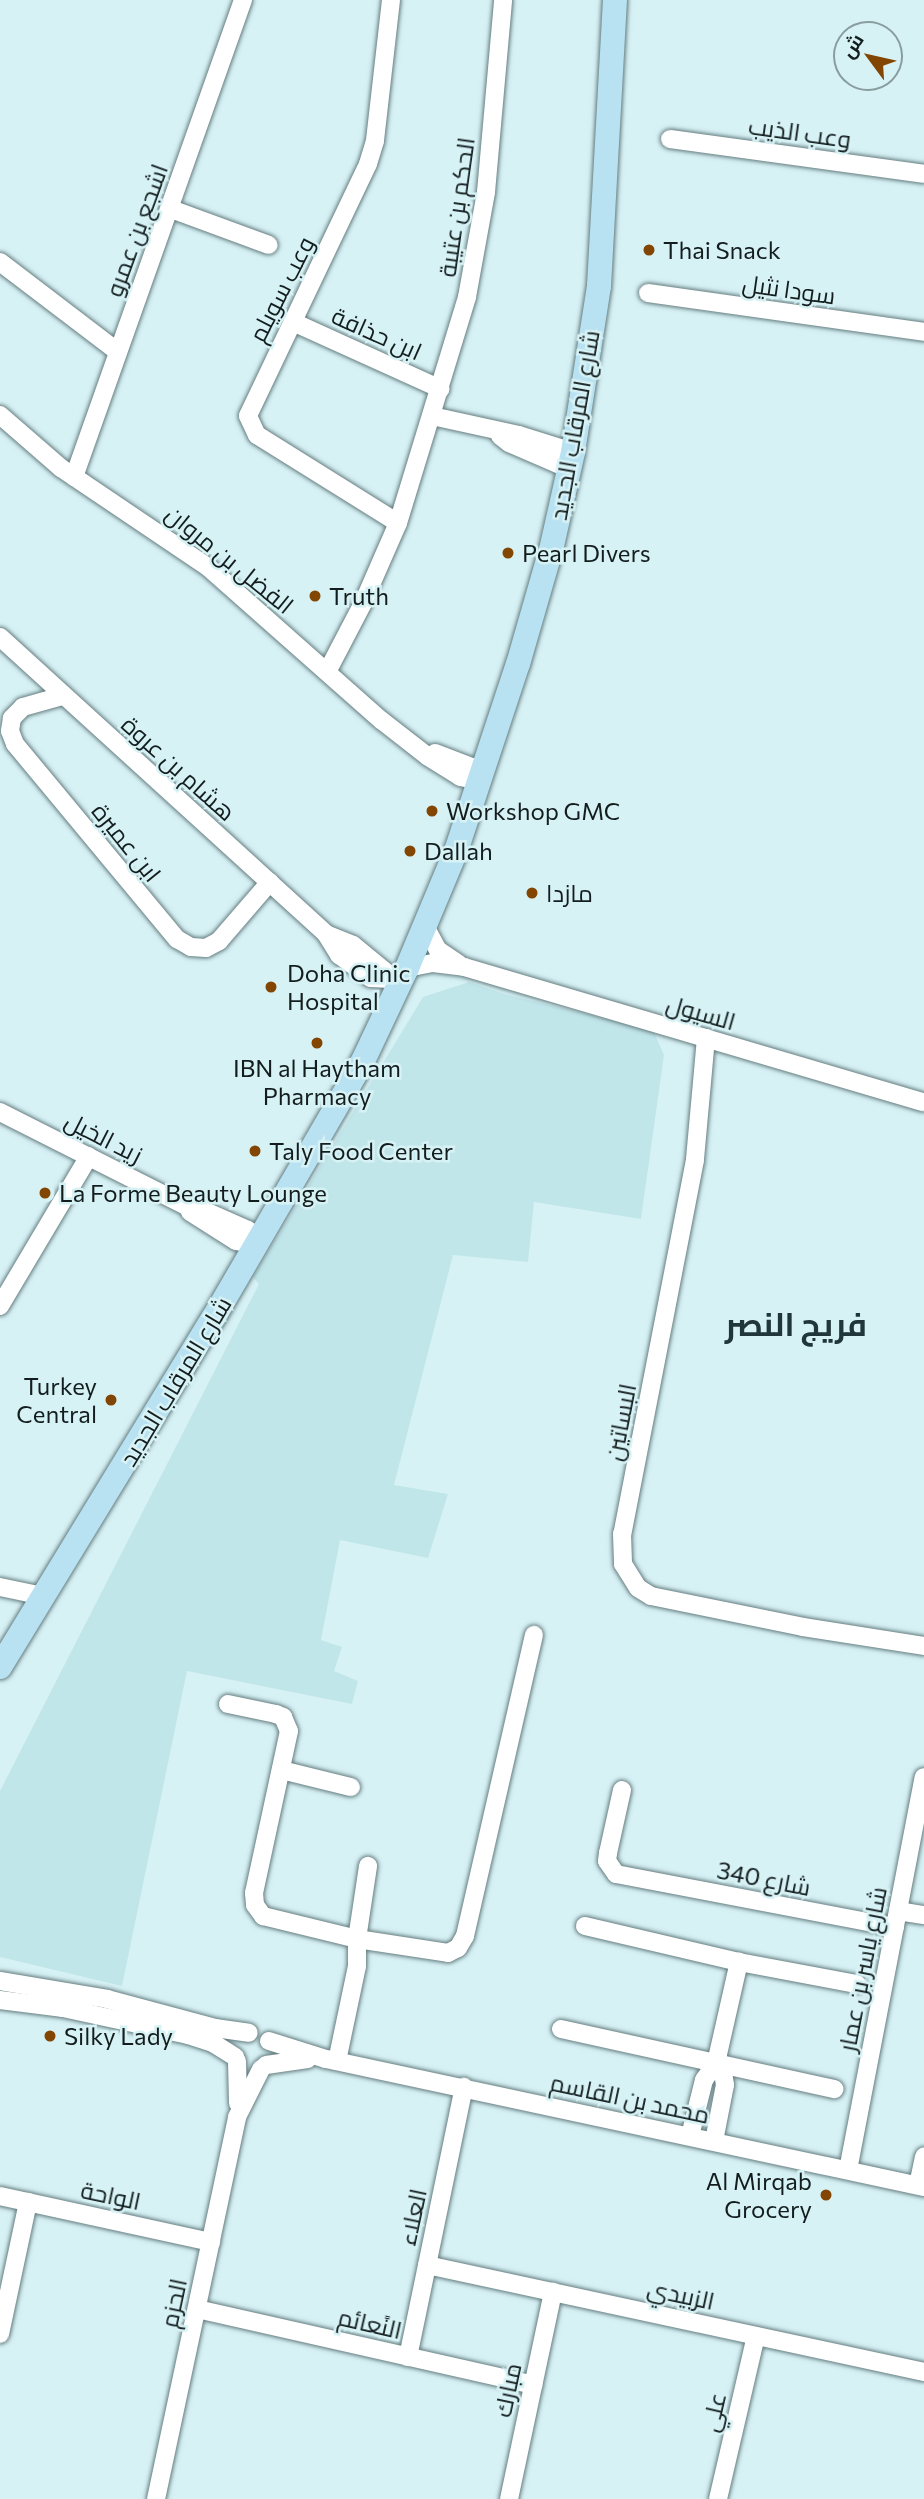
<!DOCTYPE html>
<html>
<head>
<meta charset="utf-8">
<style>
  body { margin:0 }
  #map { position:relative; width:924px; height:2499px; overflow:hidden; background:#d7f2f5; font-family:Commissioner,Cairo,sans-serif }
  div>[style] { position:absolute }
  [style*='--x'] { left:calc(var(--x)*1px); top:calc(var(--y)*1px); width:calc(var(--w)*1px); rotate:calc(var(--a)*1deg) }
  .built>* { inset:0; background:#c1e6ea }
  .roads { filter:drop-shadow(0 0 2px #657d80) drop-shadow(0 0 2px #657d80) }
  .street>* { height:18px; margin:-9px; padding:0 9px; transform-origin:9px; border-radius:9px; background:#fff }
  .secondary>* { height:24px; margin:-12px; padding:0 12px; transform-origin:12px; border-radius:12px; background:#b8e1f2 }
  .dots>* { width:19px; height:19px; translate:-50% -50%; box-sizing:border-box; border:4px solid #d7f2f5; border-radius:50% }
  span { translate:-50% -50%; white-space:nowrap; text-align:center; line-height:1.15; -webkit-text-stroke:5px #d7f2f5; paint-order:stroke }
  .street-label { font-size:24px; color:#131d1e }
  .poi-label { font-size:24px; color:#131d1e }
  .left { translate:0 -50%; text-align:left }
  .right { translate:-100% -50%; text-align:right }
  .district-label { font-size:32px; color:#203639; font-weight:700 }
  .north { position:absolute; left:833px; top:21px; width:70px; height:70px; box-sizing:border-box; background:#d7f2f5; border:2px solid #899d9f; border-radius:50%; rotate:303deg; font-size:19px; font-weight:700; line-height:28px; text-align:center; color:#131d1e }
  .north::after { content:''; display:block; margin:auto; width:24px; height:32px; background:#834602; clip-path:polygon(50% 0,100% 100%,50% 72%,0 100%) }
</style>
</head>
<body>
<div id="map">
  <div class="built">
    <i style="clip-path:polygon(469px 982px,504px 994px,653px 1030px,664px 1055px,641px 1219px,534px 1202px,528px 1262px,453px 1255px,394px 1485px,448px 1494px,428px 1558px,340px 1540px,321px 1640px,342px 1647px,334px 1671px,358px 1681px,352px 1704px,187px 1671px,122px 1986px,0 1957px,0 1791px,259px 1284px,253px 1277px,423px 997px)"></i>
  </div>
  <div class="roads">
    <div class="street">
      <i style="--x:391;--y:0;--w:142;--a:96.5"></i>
      <i style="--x:375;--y:141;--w:24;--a:107"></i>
      <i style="--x:368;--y:164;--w:279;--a:115.5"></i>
      <i style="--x:248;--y:416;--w:21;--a:65"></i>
      <i style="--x:257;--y:435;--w:166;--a:32"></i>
      <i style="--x:670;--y:139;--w:256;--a:7.8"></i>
      <i style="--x:171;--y:209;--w:104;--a:20.2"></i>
      <i style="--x:0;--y:262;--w:147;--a:37.3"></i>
      <i style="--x:648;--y:293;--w:279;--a:8"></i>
      <i style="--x:293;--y:322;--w:162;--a:24.4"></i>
      <i style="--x:0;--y:415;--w:81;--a:41"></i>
      <i style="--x:61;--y:468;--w:179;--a:34"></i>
      <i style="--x:209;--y:568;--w:230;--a:41.5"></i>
      <i style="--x:381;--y:720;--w:58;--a:38"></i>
      <i style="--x:427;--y:756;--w:39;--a:32"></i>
      <i style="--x:460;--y:777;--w:20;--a:11"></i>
      <i style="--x:432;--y:416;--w:89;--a:12.3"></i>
      <i style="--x:519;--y:435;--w:57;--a:17.5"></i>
      <i style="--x:500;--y:436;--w:11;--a:38"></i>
      <i style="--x:509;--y:443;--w:65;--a:23.4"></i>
      <i style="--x:74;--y:477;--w:506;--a:-70.49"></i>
      <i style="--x:0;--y:637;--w:441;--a:42.3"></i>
      <i style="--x:326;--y:934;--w:25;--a:58"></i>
      <i style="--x:339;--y:955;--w:39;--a:36"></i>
      <i style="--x:371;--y:978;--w:20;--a:3"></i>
      <i style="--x:327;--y:672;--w:78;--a:-62.4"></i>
      <i style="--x:363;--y:603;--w:87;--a:-66.4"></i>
      <i style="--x:398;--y:523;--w:236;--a:-73"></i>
      <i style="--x:467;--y:297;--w:107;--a:-79.7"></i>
      <i style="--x:486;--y:192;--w:193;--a:-84.9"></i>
      <i style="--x:62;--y:696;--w:41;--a:164.2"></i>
      <i style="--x:23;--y:707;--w:16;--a:135"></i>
      <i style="--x:12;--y:718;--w:13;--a:99"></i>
      <i style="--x:10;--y:731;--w:14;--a:69"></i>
      <i style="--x:15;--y:744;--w:254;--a:50.3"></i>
      <i style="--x:177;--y:939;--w:16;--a:30"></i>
      <i style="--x:191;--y:947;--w:15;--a:4"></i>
      <i style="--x:206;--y:948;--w:15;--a:-28"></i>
      <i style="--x:219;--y:941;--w:78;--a:-49.2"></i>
      <i style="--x:435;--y:753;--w:39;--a:21"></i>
      <i style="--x:471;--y:767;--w:14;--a:36"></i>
      <i style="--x:425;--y:926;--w:27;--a:62"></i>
      <i style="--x:438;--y:950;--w:25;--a:34"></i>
      <i style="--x:326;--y:934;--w:29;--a:22"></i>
      <i style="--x:353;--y:945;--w:50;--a:39.4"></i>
      <i style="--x:407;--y:968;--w:26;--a:-11"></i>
      <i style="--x:433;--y:963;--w:31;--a:7"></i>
      <i style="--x:464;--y:967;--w:479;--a:16.4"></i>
      <i style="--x:706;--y:1038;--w:122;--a:95.2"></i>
      <i style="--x:695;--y:1160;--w:381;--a:101"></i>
      <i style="--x:622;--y:1534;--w:30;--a:88"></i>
      <i style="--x:623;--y:1564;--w:28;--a:58"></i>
      <i style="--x:638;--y:1588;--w:15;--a:32"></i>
      <i style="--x:651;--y:1596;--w:155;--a:11.5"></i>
      <i style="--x:803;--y:1627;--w:122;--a:8.9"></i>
      <i style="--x:0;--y:1112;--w:208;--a:26.8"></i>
      <i style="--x:186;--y:1206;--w:20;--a:15"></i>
      <i style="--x:205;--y:1211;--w:47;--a:23.8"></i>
      <i style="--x:248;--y:1230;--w:16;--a:45"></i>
      <i style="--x:190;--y:1212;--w:54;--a:32.2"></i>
      <i style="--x:236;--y:1241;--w:21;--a:11"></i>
      <i style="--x:0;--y:1306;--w:174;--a:-59.3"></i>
      <i style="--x:0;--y:1587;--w:44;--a:11.8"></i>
      <i style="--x:228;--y:1704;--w:49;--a:11.8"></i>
      <i style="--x:276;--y:1714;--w:8;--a:23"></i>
      <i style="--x:283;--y:1717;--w:15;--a:67"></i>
      <i style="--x:289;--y:1731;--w:166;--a:102.2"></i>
      <i style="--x:254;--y:1893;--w:12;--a:85"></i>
      <i style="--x:255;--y:1905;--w:14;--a:54"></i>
      <i style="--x:263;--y:1916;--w:97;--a:13.7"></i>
      <i style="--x:357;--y:1939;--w:92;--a:8.7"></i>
      <i style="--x:448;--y:1953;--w:11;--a:-27"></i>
      <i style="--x:458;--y:1948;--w:14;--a:-60"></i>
      <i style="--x:465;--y:1936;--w:309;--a:-77.1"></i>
      <i style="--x:281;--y:1770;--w:72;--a:13.7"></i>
      <i style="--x:622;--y:1790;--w:65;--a:102.5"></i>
      <i style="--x:608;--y:1853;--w:8;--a:97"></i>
      <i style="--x:607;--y:1861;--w:16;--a:55"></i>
      <i style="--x:616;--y:1874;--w:284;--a:10.8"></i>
      <i style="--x:898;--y:1911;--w:26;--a:9"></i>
      <i style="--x:585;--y:1926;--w:158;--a:13.2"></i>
      <i style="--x:739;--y:1962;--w:120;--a:10.6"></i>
      <i style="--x:0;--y:1981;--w:109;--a:9.5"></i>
      <i style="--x:107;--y:1999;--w:112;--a:15"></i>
      <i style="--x:215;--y:2028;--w:34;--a:8"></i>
      <i style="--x:0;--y:2000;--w:64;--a:7.2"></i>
      <i style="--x:63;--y:2008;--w:128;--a:12.2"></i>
      <i style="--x:188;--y:2035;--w:26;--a:18"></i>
      <i style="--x:213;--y:2043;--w:26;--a:32"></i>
      <i style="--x:561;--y:2029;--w:280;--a:12.4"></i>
      <i style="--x:269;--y:2041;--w:60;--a:17.5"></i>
      <i style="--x:326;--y:2059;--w:612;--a:12.08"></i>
      <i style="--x:237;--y:2061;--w:42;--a:88.6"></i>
      <i style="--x:337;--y:2061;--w:97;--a:-78.1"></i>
      <i style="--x:357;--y:1966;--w:27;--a:-90"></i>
      <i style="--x:357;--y:1939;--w:74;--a:-81.4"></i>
      <i style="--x:266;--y:2065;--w:42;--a:-8.1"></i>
      <i style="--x:690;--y:2136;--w:58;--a:-76"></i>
      <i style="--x:704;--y:2080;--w:21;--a:-55"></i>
      <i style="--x:716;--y:2063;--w:104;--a:-77.2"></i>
      <i style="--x:714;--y:2141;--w:57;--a:-78.9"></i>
      <i style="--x:725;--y:2085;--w:12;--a:-99"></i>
      <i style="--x:723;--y:2073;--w:12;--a:-125"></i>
      <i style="--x:848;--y:2170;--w:400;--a:-79.1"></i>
      <i style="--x:918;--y:2185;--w:29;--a:-78"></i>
      <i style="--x:0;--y:2196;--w:216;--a:12.3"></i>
      <i style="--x:427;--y:2265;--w:508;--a:12.15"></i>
      <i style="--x:197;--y:2309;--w:345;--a:12.7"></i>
      <i style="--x:0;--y:2334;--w:135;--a:-78"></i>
      <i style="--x:408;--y:2357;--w:276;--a:-78.3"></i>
      <i style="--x:156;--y:2499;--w:390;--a:-78"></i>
      <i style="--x:237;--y:2117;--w:54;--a:-63.4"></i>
      <i style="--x:509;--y:2499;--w:212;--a:-78"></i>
      <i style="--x:718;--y:2499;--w:167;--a:-76.9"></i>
    </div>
    <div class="secondary">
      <i style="--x:0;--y:1667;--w:410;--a:-58.6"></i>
      <i style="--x:214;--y:1317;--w:294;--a:-59.8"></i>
      <i style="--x:362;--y:1063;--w:105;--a:-64.7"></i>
      <i style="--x:407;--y:968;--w:127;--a:-67.3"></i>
      <i style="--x:456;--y:851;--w:197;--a:-71.7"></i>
      <i style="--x:518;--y:664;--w:119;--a:-73.9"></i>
      <i style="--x:551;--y:550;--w:100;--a:-77.3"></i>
      <i style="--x:573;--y:452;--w:168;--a:-81.1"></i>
      <i style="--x:599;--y:286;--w:286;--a:-86.8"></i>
    </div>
  </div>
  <div class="dots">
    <i style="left:649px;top:250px;background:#834602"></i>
    <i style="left:508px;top:553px;background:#834602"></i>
    <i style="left:315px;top:596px;background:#834602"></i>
    <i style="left:432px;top:811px;background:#834602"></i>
    <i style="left:410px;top:851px;background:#834602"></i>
    <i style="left:532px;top:893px;background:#834602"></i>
    <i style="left:271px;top:987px;background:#834602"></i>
    <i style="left:317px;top:1043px;background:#834602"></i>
    <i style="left:255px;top:1151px;background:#834602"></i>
    <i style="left:45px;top:1193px;background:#834602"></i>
    <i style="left:111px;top:1400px;background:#834602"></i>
    <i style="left:50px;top:2036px;background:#834602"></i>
    <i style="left:826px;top:2195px;background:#834602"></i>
  </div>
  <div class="street-label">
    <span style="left:800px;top:132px;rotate:8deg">وعب الذيب</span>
    <span style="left:456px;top:207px;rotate:-82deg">الحكم بن عتيبة</span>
    <span style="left:136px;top:230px;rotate:-70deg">اشجع بن عمرو</span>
    <span style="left:281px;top:289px;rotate:-63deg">وعب سويلم</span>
    <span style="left:789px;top:289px;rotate:8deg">سودا نثيل</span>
    <span style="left:377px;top:333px;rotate:24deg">ابن حذافة</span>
    <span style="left:574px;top:425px;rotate:-80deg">شارع المرقاب الجديد</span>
    <span style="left:230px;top:559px;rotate:39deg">الفضل بن مروان</span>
    <span style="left:179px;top:768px;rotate:42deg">هشام بن عروة</span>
    <span style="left:127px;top:842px;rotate:51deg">ابن عميرة</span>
    <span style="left:701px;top:1012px;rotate:16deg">السيول</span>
    <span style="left:104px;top:1137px;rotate:27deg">زيد الخيل</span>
    <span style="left:175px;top:1381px;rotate:-59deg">شارع المرقاب الجديد</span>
    <span style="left:620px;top:1422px;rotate:-79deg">البساتين</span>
    <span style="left:764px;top:1878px;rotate:11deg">شارع 340</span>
    <span style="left:862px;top:1969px;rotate:-79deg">شارع ياسر بن عمار</span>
    <span style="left:630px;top:2098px;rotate:12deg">محمد بن القاسم</span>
    <span style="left:111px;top:2195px;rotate:12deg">الواحة</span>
    <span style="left:412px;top:2217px;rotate:-78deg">العلاء</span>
    <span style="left:681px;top:2294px;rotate:12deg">الزبيدي</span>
    <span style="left:173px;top:2303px;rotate:-78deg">الحزم</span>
    <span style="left:370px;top:2323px;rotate:13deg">النًعائم</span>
    <span style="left:507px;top:2390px;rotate:-78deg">مبارك</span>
    <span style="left:713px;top:2412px;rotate:-77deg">علي</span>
  </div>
  <div class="poi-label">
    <span class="left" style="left:663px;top:250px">Thai Snack</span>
    <span class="left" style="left:522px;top:553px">Pearl Divers</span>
    <span class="left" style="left:329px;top:596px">Truth</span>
    <span class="left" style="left:446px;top:811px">Workshop GMC</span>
    <span class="left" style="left:424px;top:851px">Dallah</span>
    <span class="left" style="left:546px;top:893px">مازدا</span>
    <span class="left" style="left:287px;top:987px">Doha Clinic<br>Hospital</span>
    <span style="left:317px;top:1082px">IBN al Haytham<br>Pharmacy</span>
    <span class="left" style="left:269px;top:1151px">Taly Food Center</span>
    <span class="left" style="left:59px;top:1193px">La Forme Beauty Lounge</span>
    <span class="right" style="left:97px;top:1400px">Turkey<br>Central</span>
    <span class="left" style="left:64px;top:2036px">Silky Lady</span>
    <span class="right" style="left:812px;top:2195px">Al Mirqab<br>Grocery</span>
  </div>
  <div class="district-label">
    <span style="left:796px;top:1323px">فريج النصر</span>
  </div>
  <div class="north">ش</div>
</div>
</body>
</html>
